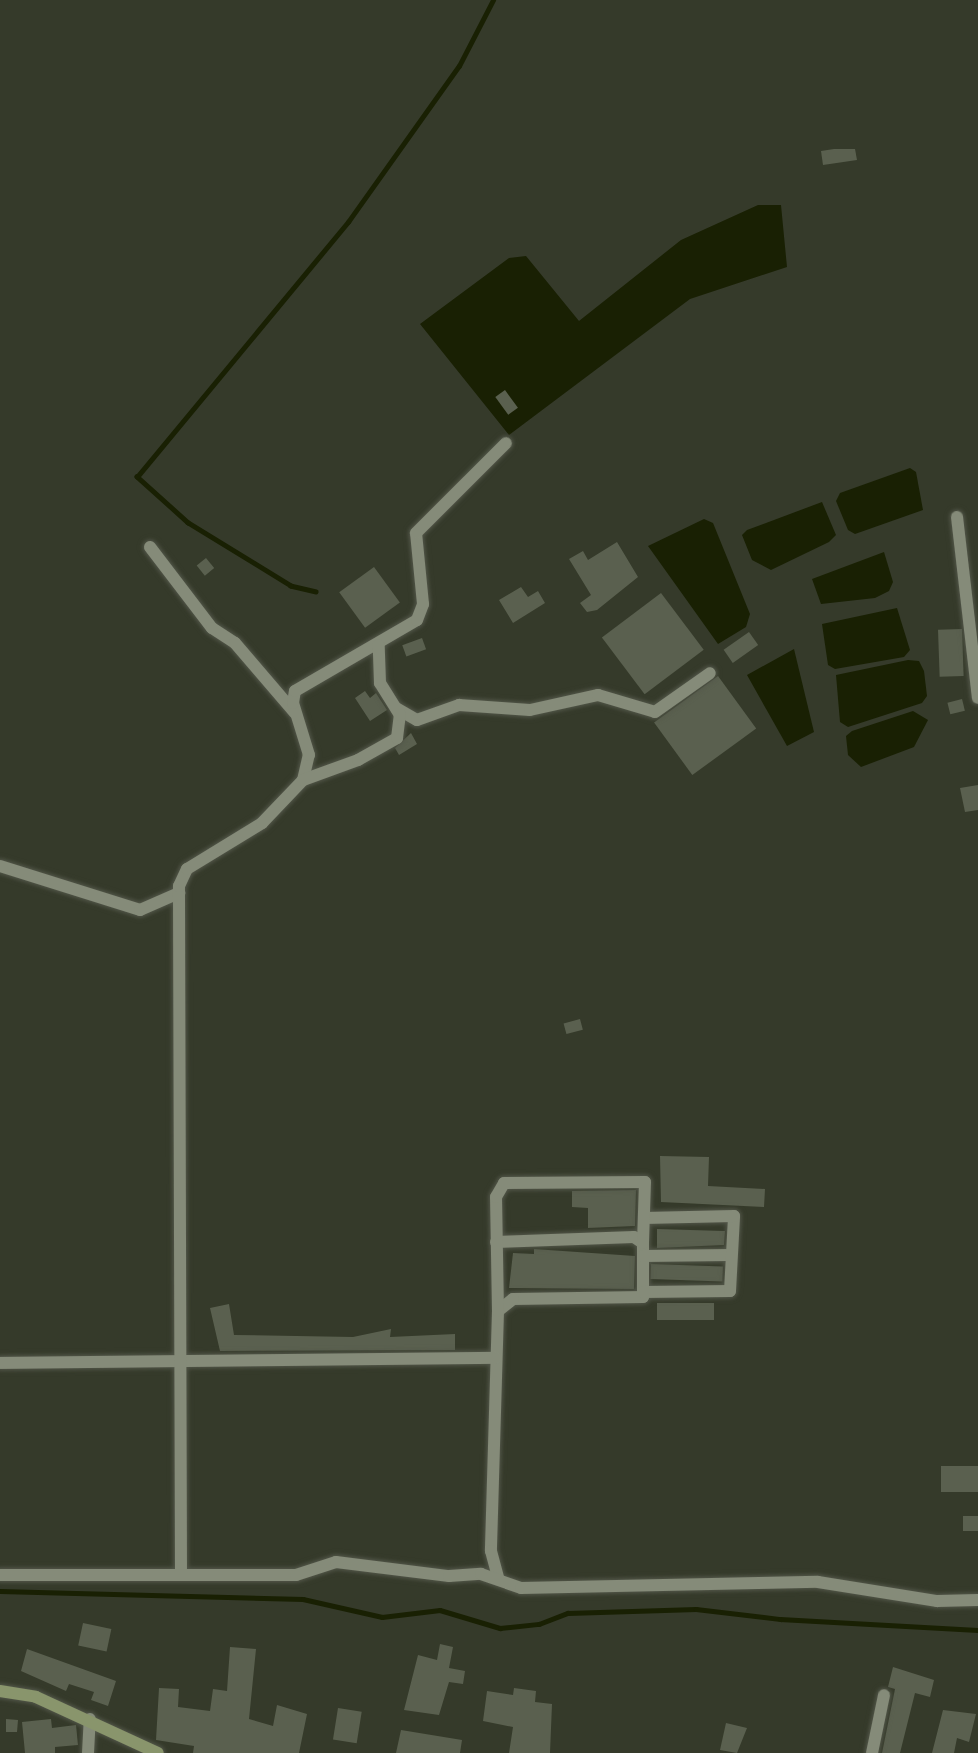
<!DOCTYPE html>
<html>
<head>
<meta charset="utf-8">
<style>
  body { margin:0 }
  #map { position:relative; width:978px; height:1753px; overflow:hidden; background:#353a2a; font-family:Rubik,sans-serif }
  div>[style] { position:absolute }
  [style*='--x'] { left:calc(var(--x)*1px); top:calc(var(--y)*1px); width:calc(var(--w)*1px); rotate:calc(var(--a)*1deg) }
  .water>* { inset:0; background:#192003 }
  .stream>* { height:4.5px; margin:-2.25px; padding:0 2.25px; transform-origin:2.25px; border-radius:2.25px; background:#192003 }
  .building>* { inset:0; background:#5a604f; transform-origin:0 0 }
  .roads { filter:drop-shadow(0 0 2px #525649) drop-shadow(0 0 2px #525649) }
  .street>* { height:12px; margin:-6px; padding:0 6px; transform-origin:6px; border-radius:6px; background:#858b79 }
  .secondary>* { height:12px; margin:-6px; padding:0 6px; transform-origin:6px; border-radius:6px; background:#89956c }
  span { translate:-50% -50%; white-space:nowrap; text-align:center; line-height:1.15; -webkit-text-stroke:5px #353a2a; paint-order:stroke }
</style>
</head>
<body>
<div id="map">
  <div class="water">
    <i style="clip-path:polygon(758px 205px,781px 205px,787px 267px,690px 299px,509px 435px,420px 324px,509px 258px,526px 256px,579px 321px,681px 240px)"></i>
    <i style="clip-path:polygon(910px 468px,916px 472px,923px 510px,855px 534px,848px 530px,836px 501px,840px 493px)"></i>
    <i style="clip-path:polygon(822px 502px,836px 535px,829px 542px,771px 570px,752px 560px,742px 535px,747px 530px)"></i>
    <i style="clip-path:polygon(704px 519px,713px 523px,750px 614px,746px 627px,718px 644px,648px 546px)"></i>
    <i style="clip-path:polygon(884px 552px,893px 582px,889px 591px,875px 598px,821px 604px,812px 579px)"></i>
    <i style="clip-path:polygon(897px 608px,910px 650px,904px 657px,835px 669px,828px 665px,822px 624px)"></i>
    <i style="clip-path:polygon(794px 649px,814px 732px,787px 746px,747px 675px)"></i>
    <i style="clip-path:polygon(908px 660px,919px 661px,924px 671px,927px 696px,922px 703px,848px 727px,840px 722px,836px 675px)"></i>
    <i style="clip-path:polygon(913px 711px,928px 720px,914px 747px,861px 767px,848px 755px,846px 736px,852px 731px)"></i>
  </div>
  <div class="stream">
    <i style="--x:316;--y:592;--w:26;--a:-167"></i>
    <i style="--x:291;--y:586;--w:121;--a:-148.5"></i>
    <i style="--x:188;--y:523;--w:69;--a:-138"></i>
    <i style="--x:137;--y:477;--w:331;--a:-50.4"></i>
    <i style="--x:348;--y:222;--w:191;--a:-54.6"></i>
    <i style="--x:459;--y:66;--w:74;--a:-62.7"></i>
    <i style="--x:0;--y:1591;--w:303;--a:1.5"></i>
    <i style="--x:303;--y:1599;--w:81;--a:12.8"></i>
    <i style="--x:382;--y:1617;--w:58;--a:-6.9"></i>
    <i style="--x:440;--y:1610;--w:63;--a:16.7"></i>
    <i style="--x:500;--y:1628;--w:39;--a:-6"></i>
    <i style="--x:539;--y:1624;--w:31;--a:-21"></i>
    <i style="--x:568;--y:1613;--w:128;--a:-1.8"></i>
    <i style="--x:696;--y:1609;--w:85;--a:6.8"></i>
    <i style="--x:780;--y:1619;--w:198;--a:3.2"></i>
  </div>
  <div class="building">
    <i style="clip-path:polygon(834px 149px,855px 149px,857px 160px,823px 165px,821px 151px)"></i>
    <i style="left:505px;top:390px;width:22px;height:12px;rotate:54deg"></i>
    <i style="clip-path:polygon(617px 542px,638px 577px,597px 610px,587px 612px,580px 603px,591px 595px,569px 559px,583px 551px,588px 560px)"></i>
    <i style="left:206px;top:558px;width:13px;height:12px;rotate:51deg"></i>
    <i style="left:374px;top:567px;width:44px;height:43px;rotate:54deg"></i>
    <i style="clip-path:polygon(521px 587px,528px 597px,538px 591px,545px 603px,513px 623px,499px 600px)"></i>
    <i style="left:661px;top:593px;width:71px;height:74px;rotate:53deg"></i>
    <i style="left:962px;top:629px;width:47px;height:24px;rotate:88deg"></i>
    <i style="left:749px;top:632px;width:16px;height:31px;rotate:55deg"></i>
    <i style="left:422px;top:638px;width:12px;height:21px;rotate:70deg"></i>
    <i style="left:718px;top:676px;width:65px;height:79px;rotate:54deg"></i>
    <i style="clip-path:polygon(365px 691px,370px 698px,376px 693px,387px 710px,370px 721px,355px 698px)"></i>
    <i style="left:962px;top:699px;width:12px;height:15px;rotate:76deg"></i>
    <i style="clip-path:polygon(411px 733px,417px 744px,399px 755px,395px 748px)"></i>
    <i style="clip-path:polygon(978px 785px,978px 810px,965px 812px,960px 788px)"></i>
    <i style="left:580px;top:1019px;width:11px;height:17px;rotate:75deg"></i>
    <i style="clip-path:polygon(660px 1156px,709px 1157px,708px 1186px,765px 1189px,764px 1207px,661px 1202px)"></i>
    <i style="clip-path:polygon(636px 1190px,635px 1226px,588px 1228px,588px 1208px,572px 1207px,572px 1191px)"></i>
    <i style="clip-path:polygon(657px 1229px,725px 1231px,724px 1245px,657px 1248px)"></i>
    <i style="clip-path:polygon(534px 1249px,635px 1256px,634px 1289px,509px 1288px,513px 1253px,534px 1254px)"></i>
    <i style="left:651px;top:1264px;width:72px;height:15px;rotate:2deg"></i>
    <i style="left:657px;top:1303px;width:57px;height:17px"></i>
    <i style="clip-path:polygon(229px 1304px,234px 1335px,353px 1337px,391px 1329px,390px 1337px,455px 1334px,455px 1350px,220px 1351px,210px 1308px)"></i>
    <i style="left:978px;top:1466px;width:26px;height:37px;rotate:90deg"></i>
    <i style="left:978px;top:1516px;width:15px;height:15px;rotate:90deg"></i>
    <i style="left:83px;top:1623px;width:29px;height:23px;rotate:12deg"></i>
    <i style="clip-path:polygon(440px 1644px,453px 1647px,449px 1668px,465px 1671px,463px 1684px,449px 1682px,439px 1715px,404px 1710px,418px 1655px,437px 1660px)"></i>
    <i style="clip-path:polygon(230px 1647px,256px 1649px,249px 1719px,273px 1726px,277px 1705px,307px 1714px,299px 1753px,193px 1753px,194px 1746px,156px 1740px,159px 1688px,179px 1689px,178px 1707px,210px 1711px,213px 1689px,227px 1691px)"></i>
    <i style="clip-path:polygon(27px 1649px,116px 1681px,108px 1706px,91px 1700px,94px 1692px,69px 1684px,66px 1691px,21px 1671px)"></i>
    <i style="clip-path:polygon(893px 1667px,934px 1680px,930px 1697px,915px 1693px,900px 1753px,882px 1753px,895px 1689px,888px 1687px)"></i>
    <i style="clip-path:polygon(514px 1688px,536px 1691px,535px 1702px,552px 1704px,550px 1753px,509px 1753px,513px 1727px,483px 1721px,487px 1691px,513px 1695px)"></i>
    <i style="left:338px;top:1708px;width:24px;height:32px;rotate:9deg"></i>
    <i style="clip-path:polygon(943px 1710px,976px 1714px,969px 1742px,957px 1738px,954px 1753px,932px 1753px)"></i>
    <i style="clip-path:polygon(6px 1719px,18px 1720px,17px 1732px,6px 1732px)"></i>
    <i style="clip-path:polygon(51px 1719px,52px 1728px,76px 1725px,78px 1745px,55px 1747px,55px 1753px,25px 1753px,22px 1722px)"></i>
    <i style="clip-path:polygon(726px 1723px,747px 1728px,737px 1753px,720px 1750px)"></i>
    <i style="clip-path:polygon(401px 1730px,462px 1740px,460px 1753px,396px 1753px)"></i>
  </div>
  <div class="roads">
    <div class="street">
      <i style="--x:957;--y:517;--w:182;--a:83.4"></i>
      <i style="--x:150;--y:547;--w:102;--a:52.6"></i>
      <i style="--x:212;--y:628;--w:27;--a:33"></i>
      <i style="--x:235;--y:643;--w:92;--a:49.4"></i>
      <i style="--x:396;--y:708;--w:24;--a:30"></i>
      <i style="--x:417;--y:720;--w:45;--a:-19.7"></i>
      <i style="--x:459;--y:705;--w:71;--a:4"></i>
      <i style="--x:530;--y:710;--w:70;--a:-12.4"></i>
      <i style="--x:598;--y:695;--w:59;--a:16.6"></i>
      <i style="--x:655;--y:712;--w:67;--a:-35.3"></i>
      <i style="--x:303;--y:780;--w:26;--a:-77"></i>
      <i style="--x:309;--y:755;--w:54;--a:-107.1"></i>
      <i style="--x:293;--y:703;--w:12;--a:-81"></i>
      <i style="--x:295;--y:691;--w:141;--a:-30.2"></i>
      <i style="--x:417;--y:620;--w:17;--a:-69"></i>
      <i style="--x:423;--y:604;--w:71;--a:-95.6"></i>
      <i style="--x:416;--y:533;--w:127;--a:-45"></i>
      <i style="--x:0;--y:866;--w:147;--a:17.4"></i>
      <i style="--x:140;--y:910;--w:43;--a:-23.6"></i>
      <i style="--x:496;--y:1242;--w:138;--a:-2.1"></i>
      <i style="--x:634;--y:1237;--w:11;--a:34"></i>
      <i style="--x:643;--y:1243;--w:54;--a:90"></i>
      <i style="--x:643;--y:1297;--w:130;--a:179.1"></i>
      <i style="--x:513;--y:1299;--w:19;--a:141"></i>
      <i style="--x:498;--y:1311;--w:240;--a:91.7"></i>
      <i style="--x:491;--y:1551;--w:28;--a:75"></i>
      <i style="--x:643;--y:1256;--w:87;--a:-0.7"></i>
      <i style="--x:643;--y:1292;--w:87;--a:-0.7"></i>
      <i style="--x:730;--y:1291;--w:75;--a:-86.9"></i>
      <i style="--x:734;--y:1216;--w:90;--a:178.7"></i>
      <i style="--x:498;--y:1311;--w:114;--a:-91"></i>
      <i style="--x:496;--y:1197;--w:16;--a:-60"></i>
      <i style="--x:504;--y:1183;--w:141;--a:-0.4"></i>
      <i style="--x:645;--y:1182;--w:61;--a:91.9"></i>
      <i style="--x:0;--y:1363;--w:496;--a:-0.6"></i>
      <i style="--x:181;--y:1573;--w:687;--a:-90.17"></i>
      <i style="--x:179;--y:886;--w:19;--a:-65"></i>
      <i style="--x:187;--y:869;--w:88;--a:-31.5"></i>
      <i style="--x:262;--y:823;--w:59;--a:-46.4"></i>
      <i style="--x:303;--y:780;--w:59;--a:-20"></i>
      <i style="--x:358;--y:760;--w:45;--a:-29.4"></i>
      <i style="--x:397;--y:738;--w:23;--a:-83"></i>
      <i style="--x:400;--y:715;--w:38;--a:-122"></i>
      <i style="--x:380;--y:683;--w:38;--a:-92"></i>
      <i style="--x:0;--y:1575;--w:296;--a:0"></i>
      <i style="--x:296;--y:1575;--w:42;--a:-18"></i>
      <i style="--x:336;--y:1562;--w:114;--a:7.1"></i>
      <i style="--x:449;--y:1576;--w:32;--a:-4"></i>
      <i style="--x:481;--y:1574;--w:42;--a:19.3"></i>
      <i style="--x:521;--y:1588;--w:297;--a:-1.2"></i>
      <i style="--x:818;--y:1582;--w:121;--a:9.1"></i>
      <i style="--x:937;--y:1601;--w:41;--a:-1.4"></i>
      <i style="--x:88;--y:1753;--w:34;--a:-87"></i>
      <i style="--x:872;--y:1753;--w:59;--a:-78.3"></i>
    </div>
    <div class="secondary">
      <i style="--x:0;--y:1691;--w:36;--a:9"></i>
      <i style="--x:36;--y:1697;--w:134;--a:24.7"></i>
    </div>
  </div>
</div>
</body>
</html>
